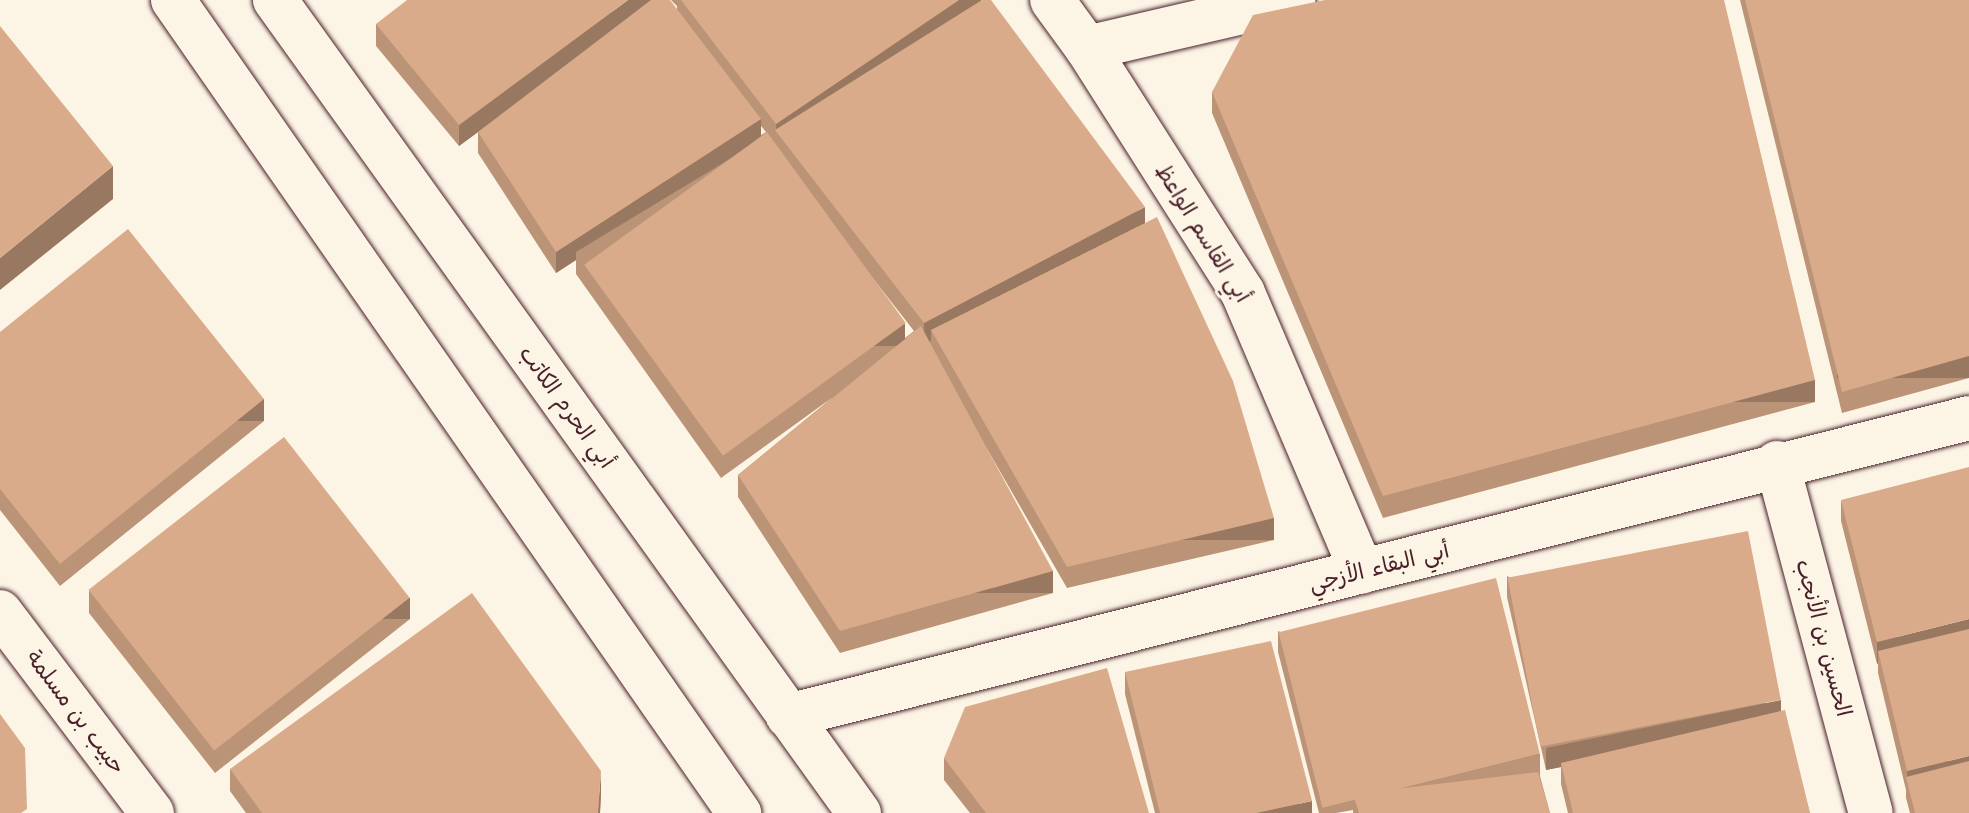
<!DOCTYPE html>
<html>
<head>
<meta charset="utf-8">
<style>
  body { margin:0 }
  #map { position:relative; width:1969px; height:813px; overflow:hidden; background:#fcf5e5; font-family:"Shantell Sans","Playpen Sans Arabic",sans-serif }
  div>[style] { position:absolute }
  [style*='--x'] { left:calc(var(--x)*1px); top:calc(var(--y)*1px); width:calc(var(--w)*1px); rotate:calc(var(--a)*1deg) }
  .roads { filter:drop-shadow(0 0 2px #4a1f2b) drop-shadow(0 0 2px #4a1f2b) }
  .street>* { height:44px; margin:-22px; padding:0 22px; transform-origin:22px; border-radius:22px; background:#fcf5e5 }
  .wall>* { inset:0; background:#bb9377 }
  .shaded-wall>* { inset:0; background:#987861; transform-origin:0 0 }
  .building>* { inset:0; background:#d9ab8a; transform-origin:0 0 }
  span { translate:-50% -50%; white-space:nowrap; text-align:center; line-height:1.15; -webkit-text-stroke:6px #fcf5e5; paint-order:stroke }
  .street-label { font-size:22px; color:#4a1f2b }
</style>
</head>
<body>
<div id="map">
  <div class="roads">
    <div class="street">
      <i style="--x:173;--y:0;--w:991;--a:55.15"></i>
      <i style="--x:275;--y:0;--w:1001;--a:54.31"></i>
      <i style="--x:1052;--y:0;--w:59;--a:53.9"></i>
      <i style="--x:1087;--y:48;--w:290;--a:57.5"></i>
      <i style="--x:1243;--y:293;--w:303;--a:66.9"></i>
      <i style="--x:1087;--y:48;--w:212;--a:-13.1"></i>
      <i style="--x:1777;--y:463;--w:362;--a:75"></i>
      <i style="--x:0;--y:612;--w:252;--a:52.9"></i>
      <i style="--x:788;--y:716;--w:1218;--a:-14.16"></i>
    </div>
  </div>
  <div class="wall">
    <i style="clip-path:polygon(evenodd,671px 0,981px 0,1145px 223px,1274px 540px,1067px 588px,986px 447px,1053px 593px,840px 653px,738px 497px,738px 475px,833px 397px,721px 478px,576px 274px,576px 260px,556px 273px,478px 153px,478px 132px,459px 146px,376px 46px,376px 24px,677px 9px,677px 6px,671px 0,761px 126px,766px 132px,761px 135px,761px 126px,671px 0,861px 263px,914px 331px,905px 338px,861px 263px)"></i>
    <i style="clip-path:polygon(1740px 0,1969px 0,1969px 378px,1842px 413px)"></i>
    <i style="clip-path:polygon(1212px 92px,1815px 402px,1383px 518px,1212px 113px)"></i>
    <i style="clip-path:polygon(0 332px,264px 421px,60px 586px,0 510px)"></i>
    <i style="clip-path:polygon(1841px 500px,1969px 813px,1910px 813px,1906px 798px,1906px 790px,1878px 673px,1878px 663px,1877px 664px,1841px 521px)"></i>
    <i style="clip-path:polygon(1507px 576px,1781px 711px,1810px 813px,1568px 813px,1561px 784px,1561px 767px,1546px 770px,1507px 597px)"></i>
    <i style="clip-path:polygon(89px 591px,410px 619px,215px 773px,89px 613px)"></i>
    <i style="clip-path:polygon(1278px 631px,1540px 754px,1540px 776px,1550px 813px,1353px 813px,1353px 810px,1336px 813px,1319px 813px,1278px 652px)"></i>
    <i style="clip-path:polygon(1125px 672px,1312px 813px,1155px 813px,1125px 694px)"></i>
    <i style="clip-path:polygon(944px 758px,1149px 813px,970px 813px,944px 780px)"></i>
    <i style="clip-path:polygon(230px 769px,601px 793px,600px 813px,246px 813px,230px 791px)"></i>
  </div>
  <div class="shaded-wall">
    <i style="clip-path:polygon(628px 0,658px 0,459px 146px,459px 125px)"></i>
    <i style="clip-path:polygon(959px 0,981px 0,981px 7px,776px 131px,776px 124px)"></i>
    <i style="clip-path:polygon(761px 119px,761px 140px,576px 252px,576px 260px,556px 273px,556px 252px)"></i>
    <i style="clip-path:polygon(113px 166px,113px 199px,0 290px,0 258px)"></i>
    <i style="clip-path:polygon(1145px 207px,1145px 229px,931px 330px,931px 341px,924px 344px,924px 323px)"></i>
    <i style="left:905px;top:324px;width:22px;height:226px;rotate:90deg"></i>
    <i style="left:1969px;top:356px;width:22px;height:132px;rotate:90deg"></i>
    <i style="left:1815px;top:380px;width:22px;height:447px;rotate:90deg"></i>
    <i style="left:264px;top:399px;width:22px;height:262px;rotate:90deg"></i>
    <i style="left:1274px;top:518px;width:22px;height:213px;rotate:90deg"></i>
    <i style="left:1053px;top:571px;width:22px;height:221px;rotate:90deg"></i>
    <i style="left:410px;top:598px;width:21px;height:248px;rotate:90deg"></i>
    <i style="clip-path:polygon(1969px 619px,1969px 641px,1878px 651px,1878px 663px,1877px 664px,1877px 642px)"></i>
    <i style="clip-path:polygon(1781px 700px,1781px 721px,1561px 763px,1561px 767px,1546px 770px,1546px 748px)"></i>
    <i style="clip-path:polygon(1969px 756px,1969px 778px,1907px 780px,1907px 771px)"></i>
    <i style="clip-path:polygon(601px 771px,601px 793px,600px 813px,598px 813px)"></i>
    <i style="clip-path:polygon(1312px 801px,1312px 813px,1256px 813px)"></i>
  </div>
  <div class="building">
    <i style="clip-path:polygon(407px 0,628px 0,459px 125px,376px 24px)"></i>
    <i style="clip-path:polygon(651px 0,670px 0,761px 119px,556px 252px,478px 132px)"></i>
    <i style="clip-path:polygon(681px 0,959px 0,776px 124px)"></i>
    <i style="clip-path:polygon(982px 0,991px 0,1145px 207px,924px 323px,775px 130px)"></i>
    <i style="clip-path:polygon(1325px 0,1724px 0,1815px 380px,1383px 496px,1212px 92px,1253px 15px)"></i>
    <i style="clip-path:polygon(1745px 0,1969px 0,1969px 356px,1842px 392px)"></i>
    <i style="clip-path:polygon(0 26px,113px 166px,0 258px)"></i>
    <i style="left:767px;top:132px;width:236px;height:226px;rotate:54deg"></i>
    <i style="clip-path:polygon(1157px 217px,1233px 381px,1274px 518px,1067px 567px,931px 330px)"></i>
    <i style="clip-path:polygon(128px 229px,264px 399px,60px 564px,0 489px,0 332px)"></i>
    <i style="clip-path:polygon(921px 326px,1053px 571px,840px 631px,738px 475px)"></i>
    <i style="left:284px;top:437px;width:204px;height:248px;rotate:52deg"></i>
    <i style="clip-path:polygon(1969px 467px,1969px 619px,1877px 642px,1841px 500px)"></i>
    <i style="left:1748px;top:531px;width:172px;height:245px;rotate:79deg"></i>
    <i style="left:1496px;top:578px;width:181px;height:224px;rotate:76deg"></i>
    <i style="clip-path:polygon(472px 593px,601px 771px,598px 813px,262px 813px,230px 769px)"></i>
    <i style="clip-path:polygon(1969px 629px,1969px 756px,1907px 771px,1878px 651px)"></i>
    <i style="clip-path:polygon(1271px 641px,1312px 801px,1256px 813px,1160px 813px,1125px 672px)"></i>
    <i style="clip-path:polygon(1107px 668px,1149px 813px,986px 813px,944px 758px,965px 707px)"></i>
    <i style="clip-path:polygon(1785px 710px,1810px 813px,1573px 813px,1561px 763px)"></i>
    <i style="clip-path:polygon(0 714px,25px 748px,27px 809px,21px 813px,0 813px)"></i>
    <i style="clip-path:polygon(1969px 761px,1969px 813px,1915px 813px,1906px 777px)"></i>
    <i style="clip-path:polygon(1538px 772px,1550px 813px,1359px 813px,1353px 794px)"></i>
  </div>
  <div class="street-label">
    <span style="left:1203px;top:233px;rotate:58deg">أبي القاسم الواعظ</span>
    <span style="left:567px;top:407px;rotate:54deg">أبي الحرم الكاتب</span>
    <span style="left:1379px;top:567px;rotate:-14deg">أبي البقاء الأزجي</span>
    <span style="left:1824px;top:638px;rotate:75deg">الحسين بن الأنجب</span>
    <span style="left:76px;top:712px;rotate:53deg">حبيب بن مسلمة</span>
  </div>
</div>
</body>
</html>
